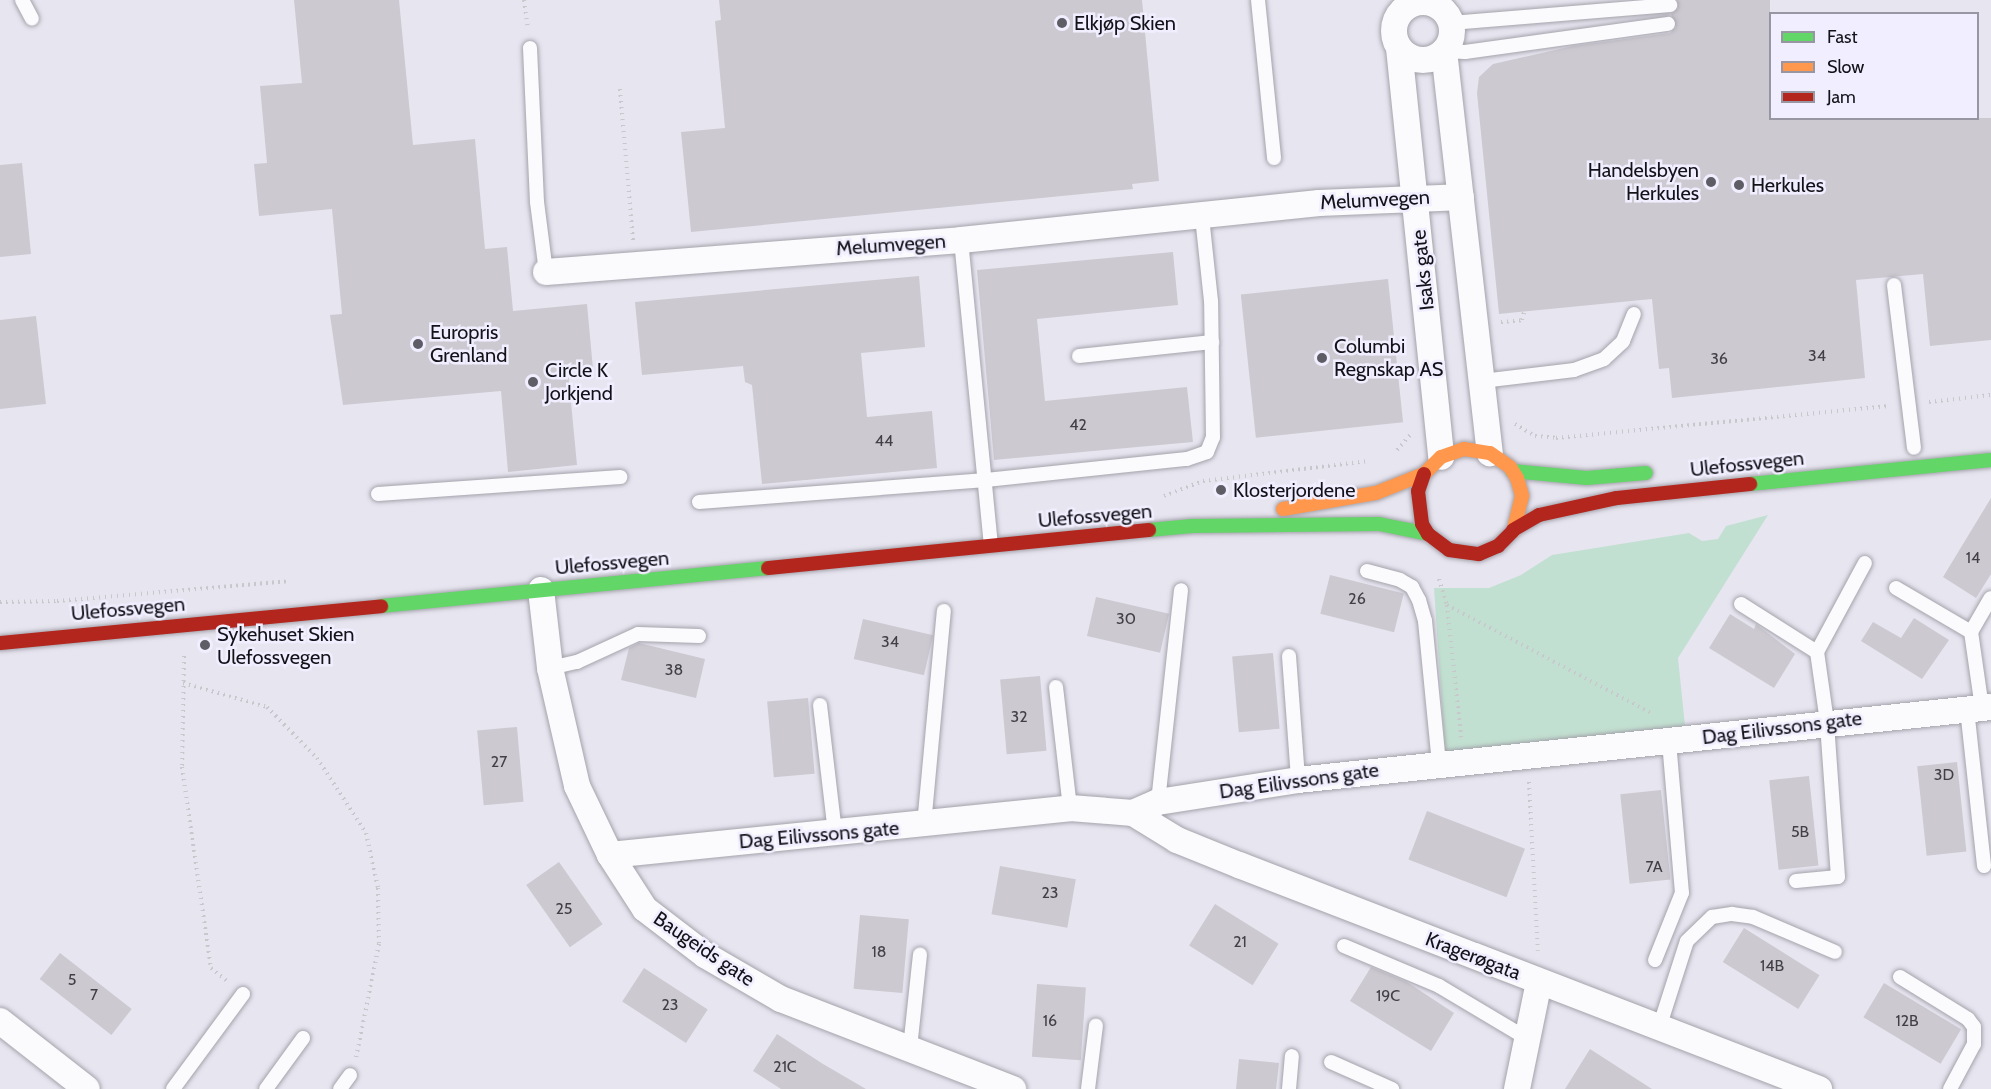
<!DOCTYPE html>
<html>
<head>
<meta charset="utf-8">
<style>
  body { margin:0 }
  #map { position:relative; width:1991px; height:1089px; overflow:hidden; background:#e7e5f0; font-family:Cabin,sans-serif }
  div>[style] { position:absolute }
  [style*='--x'] { left:calc(var(--x)*1px); top:calc(var(--y)*1px); width:calc(var(--w)*1px); rotate:calc(var(--a)*1deg) }
  .green>* { inset:0; background:#c2e0d1 }
  .building>* { inset:0; background:#cdc9d1; transform-origin:0 0 }
  .path>* { height:4px; margin-top:-2px; transform-origin:0; background:repeating-linear-gradient(90deg,#c8c7cc 0 1.5px,transparent 0 6px) }
  .roads { filter:drop-shadow(0 0 2px #a4a3ab) drop-shadow(0 0 2px #a4a3ab) }
  .lane>* { height:14px; margin:-7px; padding:0 7px; transform-origin:7px; border-radius:7px; background:#fbfbfd }
  .street>* { height:26px; margin:-13px; padding:0 13px; transform-origin:13px; border-radius:13px; background:#fbfbfd }
  .street>.ring { margin:-13px; padding:0; box-sizing:content-box; background:none; border:26px solid #fbfbfd; border-radius:50% }
  .fast>* { height:14px; margin:-7px; padding:0 7px; transform-origin:7px; border-radius:7px; background:#63d668 }
  .slow>* { height:14px; margin:-7px; padding:0 7px; transform-origin:7px; border-radius:7px; background:#ff974d }
  .jam>* { height:14px; margin:-7px; padding:0 7px; transform-origin:7px; border-radius:7px; background:#b3261e }
  .dots>* { width:16px; height:16px; translate:-50% -50%; box-sizing:border-box; border:3px solid #f1eeff; border-radius:50% }
  span { translate:-50% -50%; white-space:nowrap; text-align:center; line-height:1.15; -webkit-text-stroke:5px #f1eeff; paint-order:stroke }
  .number-label { font-size:16px; color:#424047 }
  .number-label span { -webkit-text-stroke-width:0 }
  .poi-label { font-size:20px; color:#141219 }
  .left { translate:0 -50%; text-align:left }
  .right { translate:-100% -50%; text-align:right }
  .street-label { font-size:20px; color:#141219 }
  .legend { position:absolute; left:1769px; top:12px; width:210px; height:108px; box-sizing:border-box; background:#f1eeff; border:2px solid #9996a3; margin:0; padding:8px 10px; list-style:none; font-size:18px; color:#141219 }
  .legend li { display:flex; align-items:center; gap:12px; height:30px }
  .legend b { width:30px; border:2px solid #9996a3 }
</style>
</head>
<body>
<div id="map">
  <div class="green">
    <i style="clip-path:polygon(1768px 515px,1678px 658px,1685px 726px,1445px 753px,1434px 588px,1489px 588px,1521px 575px,1552px 555px,1689px 533px,1702px 541px,1718px 539px,1726px 526px)"></i>
  </div>
  <div class="building">
    <i style="clip-path:polygon(294px 0,399px 0,413px 145px,475px 139px,485px 249px,507px 247px,513px 311px,587px 304px,593px 369px,568px 371px,577px 465px,508px 472px,501px 391px,343px 405px,330px 315px,342px 314px,332px 209px,259px 216px,254px 164px,267px 163px,260px 86px,302px 83px)"></i>
    <i style="clip-path:polygon(719px 0,1142px 0,1159px 181px,1132px 184px,1133px 189px,691px 232px,681px 132px,725px 128px,715px 21px,721px 20px)"></i>
    <i style="clip-path:polygon(1677px 0,1770px 0,1770px 118px,1991px 118px,1991px 340px,1930px 346px,1923px 274px,1856px 280px,1865px 378px,1672px 398px,1669px 368px,1659px 369px,1652px 299px,1499px 314px,1477px 93px,1479px 77px,1493px 64px,1573px 46px,1670px 33px,1676px 27px,1671px 14px,1678px 8px)"></i>
    <i style="clip-path:polygon(22px 163px,31px 254px,0 257px,0 165px)"></i>
    <i style="clip-path:polygon(1173px 252px,1178px 305px,1037px 319px,1045px 401px,1187px 387px,1193px 442px,994px 460px,977px 270px)"></i>
    <i style="clip-path:polygon(919px 276px,925px 347px,861px 353px,867px 417px,932px 411px,937px 468px,762px 484px,752px 385px,745px 382px,743px 366px,642px 375px,635px 302px)"></i>
    <i style="left:1388px;top:279px;width:144px;height:148px;rotate:84deg"></i>
    <i style="clip-path:polygon(36px 316px,46px 404px,0 409px,0 320px)"></i>
    <i style="clip-path:polygon(1991px 498px,1991px 574px,1976px 598px,1943px 577px)"></i>
    <i style="left:1330px;top:575px;width:76px;height:40px;rotate:14deg"></i>
    <i style="left:1096px;top:597px;width:75px;height:40px;rotate:13deg"></i>
    <i style="clip-path:polygon(1730px 614px,1754px 629px,1756px 624px,1795px 654px,1774px 688px,1709px 648px)"></i>
    <i style="clip-path:polygon(1914px 618px,1949px 640px,1922px 679px,1861px 641px,1873px 622px,1901px 638px)"></i>
    <i style="left:863px;top:619px;width:72px;height:41px;rotate:13deg"></i>
    <i style="clip-path:polygon(639px 643px,705px 659px,696px 698px,621px 680px,629px 648px)"></i>
    <i style="left:1273px;top:653px;width:76px;height:41px;rotate:85deg"></i>
    <i style="left:1040px;top:676px;width:75px;height:40px;rotate:85deg"></i>
    <i style="left:808px;top:698px;width:76px;height:41px;rotate:85deg"></i>
    <i style="left:517px;top:727px;width:75px;height:40px;rotate:85deg"></i>
    <i style="left:1957px;top:762px;width:90px;height:40px;rotate:84deg"></i>
    <i style="left:1809px;top:776px;width:90px;height:40px;rotate:84deg"></i>
    <i style="left:1661px;top:790px;width:90px;height:41px;rotate:84deg"></i>
    <i style="left:1427px;top:811px;width:105px;height:52px;rotate:21deg"></i>
    <i style="left:559px;top:862px;width:76px;height:40px;rotate:55deg"></i>
    <i style="left:1000px;top:866px;width:77px;height:49px;rotate:10deg"></i>
    <i style="left:1215px;top:904px;width:75px;height:49px;rotate:32deg"></i>
    <i style="left:860px;top:915px;width:49px;height:74px;rotate:5deg"></i>
    <i style="left:1744px;top:928px;width:89px;height:40px;rotate:32deg"></i>
    <i style="left:60px;top:953px;width:91px;height:33px;rotate:38deg"></i>
    <i style="clip-path:polygon(1371px 967px,1407px 982px,1454px 1013px,1431px 1051px,1350px 1001px)"></i>
    <i style="left:644px;top:968px;width:76px;height:40px;rotate:33deg"></i>
    <i style="left:1884px;top:983px;width:90px;height:40px;rotate:31deg"></i>
    <i style="left:1037px;top:984px;width:49px;height:73px;rotate:4deg"></i>
    <i style="clip-path:polygon(777px 1034px,823px 1064px,866px 1089px,781px 1089px,753px 1071px)"></i>
    <i style="clip-path:polygon(1590px 1049px,1652px 1089px,1565px 1089px)"></i>
    <i style="clip-path:polygon(1239px 1059px,1279px 1063px,1276px 1089px,1236px 1089px)"></i>
  </div>
  <div class="path">
    <i style="--x:524;--y:0;--w:29;--a:82"></i>
    <i style="--x:620;--y:89;--w:152;--a:85.1"></i>
    <i style="--x:1501;--y:322;--w:21;--a:-5"></i>
    <i style="--x:1522;--y:320;--w:8;--a:-76"></i>
    <i style="--x:1929;--y:402;--w:62;--a:-6.4"></i>
    <i style="--x:1515;--y:424;--w:23;--a:31"></i>
    <i style="--x:1535;--y:436;--w:21;--a:5"></i>
    <i style="--x:1556;--y:438;--w:335;--a:-5.5"></i>
    <i style="--x:1397;--y:450;--w:23;--a:-49"></i>
    <i style="--x:1164;--y:496;--w:42;--a:-21"></i>
    <i style="--x:1203;--y:481;--w:166;--a:-6.9"></i>
    <i style="--x:1439;--y:579;--w:27;--a:73"></i>
    <i style="--x:1447;--y:605;--w:133;--a:83.9"></i>
    <i style="--x:0;--y:602;--w:57;--a:-1"></i>
    <i style="--x:57;--y:601;--w:232;--a:-4.9"></i>
    <i style="--x:1447;--y:605;--w:233;--a:27.9"></i>
    <i style="--x:184;--y:656;--w:111;--a:91"></i>
    <i style="--x:182;--y:767;--w:203;--a:81.8"></i>
    <i style="--x:211;--y:968;--w:21;--a:39"></i>
    <i style="--x:183;--y:683;--w:87;--a:15.9"></i>
    <i style="--x:267;--y:707;--w:71;--a:45.6"></i>
    <i style="--x:317;--y:758;--w:90;--a:56.8"></i>
    <i style="--x:366;--y:833;--w:56;--a:77.7"></i>
    <i style="--x:378;--y:888;--w:56;--a:89"></i>
    <i style="--x:379;--y:944;--w:116;--a:101.4"></i>
    <i style="--x:1529;--y:782;--w:169;--a:87"></i>
  </div>
  <div class="roads">
    <div class="lane">
      <i style="--x:22;--y:0;--w:21;--a:62"></i>
      <i style="--x:1258;--y:0;--w:159;--a:84.2"></i>
      <i style="--x:1412;--y:0;--w:4;--a:56"></i>
      <i style="--x:1427;--y:2;--w:12;--a:-9"></i>
      <i style="--x:1451;--y:23;--w:220;--a:-4.7"></i>
      <i style="--x:530;--y:48;--w:154;--a:87.4"></i>
      <i style="--x:537;--y:202;--w:71;--a:82.7"></i>
      <i style="--x:1444;--y:51;--w:21;--a:3"></i>
      <i style="--x:1465;--y:52;--w:205;--a:-7.9"></i>
      <i style="--x:961;--y:240;--w:306;--a:84.4"></i>
      <i style="--x:1894;--y:285;--w:164;--a:83"></i>
      <i style="--x:1079;--y:356;--w:134;--a:-6"></i>
      <i style="--x:1482;--y:381;--w:93;--a:-6.8"></i>
      <i style="--x:1574;--y:370;--w:32;--a:-20"></i>
      <i style="--x:1604;--y:359;--w:26;--a:-43"></i>
      <i style="--x:1623;--y:341;--w:29;--a:-68"></i>
      <i style="--x:378;--y:494;--w:243;--a:-4"></i>
      <i style="--x:699;--y:502;--w:288;--a:-4.4"></i>
      <i style="--x:986;--y:480;--w:202;--a:-6"></i>
      <i style="--x:1187;--y:459;--w:21;--a:-19"></i>
      <i style="--x:1207;--y:452;--w:16;--a:-68"></i>
      <i style="--x:1213;--y:437;--w:136;--a:-90.8"></i>
      <i style="--x:1211;--y:301;--w:84;--a:-96.1"></i>
      <i style="--x:1367;--y:571;--w:34;--a:15"></i>
      <i style="--x:1400;--y:580;--w:14;--a:30"></i>
      <i style="--x:1412;--y:587;--w:15;--a:62"></i>
      <i style="--x:1419;--y:600;--w:22;--a:74"></i>
      <i style="--x:1425;--y:621;--w:143;--a:84.4"></i>
      <i style="--x:1896;--y:588;--w:87;--a:30.4"></i>
      <i style="--x:1741;--y:604;--w:90;--a:32.3"></i>
      <i style="--x:1289;--y:656;--w:124;--a:85.8"></i>
      <i style="--x:550;--y:668;--w:28;--a:-13"></i>
      <i style="--x:577;--y:662;--w:67;--a:-24.7"></i>
      <i style="--x:638;--y:634;--w:61;--a:1.9"></i>
      <i style="--x:1056;--y:687;--w:122;--a:83.4"></i>
      <i style="--x:820;--y:705;--w:129;--a:83.3"></i>
      <i style="--x:1982;--y:708;--w:77;--a:-98.2"></i>
      <i style="--x:1971;--y:632;--w:39;--a:-60"></i>
      <i style="--x:1967;--y:709;--w:158;--a:83.8"></i>
      <i style="--x:1158;--y:802;--w:213;--a:-83.8"></i>
      <i style="--x:924;--y:825;--w:215;--a:-84.7"></i>
      <i style="--x:1796;--y:881;--w:42;--a:-5.4"></i>
      <i style="--x:1838;--y:877;--w:155;--a:-94.1"></i>
      <i style="--x:1827;--y:722;--w:71;--a:-98.1"></i>
      <i style="--x:1817;--y:652;--w:101;--a:-61.7"></i>
      <i style="--x:1344;--y:946;--w:103;--a:22.8"></i>
      <i style="--x:1439;--y:986;--w:104;--a:30.8"></i>
      <i style="--x:1655;--y:960;--w:72;--a:-68.1"></i>
      <i style="--x:1682;--y:893;--w:153;--a:-94.9"></i>
      <i style="--x:1900;--y:977;--w:80;--a:31.7"></i>
      <i style="--x:1968;--y:1019;--w:10;--a:53"></i>
      <i style="--x:1974;--y:1027;--w:17;--a:90"></i>
      <i style="--x:1974;--y:1044;--w:51;--a:118.1"></i>
      <i style="--x:1659;--y:1028;--w:91;--a:-72.2"></i>
      <i style="--x:1687;--y:941;--w:35;--a:-44"></i>
      <i style="--x:1712;--y:917;--w:20;--a:-9"></i>
      <i style="--x:1732;--y:914;--w:21;--a:8"></i>
      <i style="--x:1753;--y:917;--w:89;--a:23.1"></i>
      <i style="--x:910;--y:1048;--w:94;--a:-83.9"></i>
      <i style="--x:1331;--y:1062;--w:67;--a:23.9"></i>
      <i style="--x:173;--y:1089;--w:118;--a:-53.6"></i>
      <i style="--x:266;--y:1089;--w:63;--a:-54"></i>
      <i style="--x:340;--y:1089;--w:17;--a:-54"></i>
      <i style="--x:1088;--y:1089;--w:64;--a:-82.9"></i>
      <i style="--x:1289;--y:1089;--w:33;--a:-85"></i>
    </div>
    <div class="street">
      <i class="ring" style="left:1394px;top:2px;width:32px;height:32px"></i>
      <i style="--x:1399;--y:48;--w:411;--a:84.1"></i>
      <i style="--x:1444;--y:51;--w:405;--a:83.5"></i>
      <i style="--x:546;--y:272;--w:416;--a:-4.4"></i>
      <i style="--x:961;--y:240;--w:360;--a:-5.9"></i>
      <i style="--x:1319;--y:203;--w:142;--a:-2.4"></i>
      <i style="--x:541;--y:590;--w:79;--a:83.4"></i>
      <i style="--x:550;--y:668;--w:121;--a:77.1"></i>
      <i style="--x:577;--y:786;--w:76;--a:64.4"></i>
      <i style="--x:610;--y:855;--w:64;--a:57.1"></i>
      <i style="--x:645;--y:909;--w:76;--a:37.5"></i>
      <i style="--x:705;--y:955;--w:88;--a:30.1"></i>
      <i style="--x:781;--y:999;--w:249;--a:21.2"></i>
      <i style="--x:1133;--y:813;--w:52;--a:31.5"></i>
      <i style="--x:1177;--y:840;--w:67;--a:22"></i>
      <i style="--x:1239;--y:865;--w:622;--a:21.12"></i>
      <i style="--x:610;--y:855;--w:462;--a:-5.8"></i>
      <i style="--x:1070;--y:808;--w:63;--a:4.5"></i>
      <i style="--x:1133;--y:813;--w:27;--a:-24"></i>
      <i style="--x:1158;--y:802;--w:142;--a:-8.9"></i>
      <i style="--x:1298;--y:780;--w:697;--a:-6.01"></i>
      <i style="--x:0;--y:1021;--w:110;--a:38"></i>
      <i style="--x:1517;--y:1089;--w:109;--a:-78.4"></i>
    </div>
    <div class="fast">
      <i style="--x:1512;--y:471;--w:75;--a:5.3"></i>
      <i style="--x:1587;--y:478;--w:59;--a:-4.8"></i>
      <i style="--x:1750;--y:484;--w:242;--a:-5.7"></i>
      <i style="--x:1149;--y:530;--w:43;--a:-5.3"></i>
      <i style="--x:1192;--y:526;--w:187;--a:-0.6"></i>
      <i style="--x:1379;--y:524;--w:50;--a:11.5"></i>
      <i style="--x:381;--y:606;--w:389;--a:-5.6"></i>
    </div>
    <div class="slow">
      <i style="--x:1283;--y:509;--w:94;--a:-9.8"></i>
      <i style="--x:1376;--y:493;--w:52;--a:-21.6"></i>
      <i style="--x:1424;--y:474;--w:24;--a:-45"></i>
      <i style="--x:1441;--y:457;--w:24;--a:-19"></i>
      <i style="--x:1464;--y:449;--w:26;--a:9"></i>
      <i style="--x:1490;--y:453;--w:24;--a:35"></i>
      <i style="--x:1510;--y:467;--w:13;--a:58"></i>
      <i style="--x:1517;--y:478;--w:19;--a:74"></i>
      <i style="--x:1522;--y:496;--w:36;--a:104"></i>
    </div>
    <div class="jam">
      <i style="--x:1424;--y:474;--w:18;--a:109"></i>
      <i style="--x:1418;--y:491;--w:33;--a:83"></i>
      <i style="--x:1422;--y:524;--w:12;--a:59"></i>
      <i style="--x:1428;--y:534;--w:26;--a:37"></i>
      <i style="--x:1449;--y:550;--w:30;--a:8"></i>
      <i style="--x:1479;--y:554;--w:21;--a:-23"></i>
      <i style="--x:1498;--y:546;--w:21;--a:-45"></i>
      <i style="--x:1513;--y:530;--w:30;--a:-30"></i>
      <i style="--x:1539;--y:515;--w:80;--a:-12.3"></i>
      <i style="--x:1617;--y:498;--w:134;--a:-6"></i>
      <i style="--x:768;--y:568;--w:383;--a:-5.7"></i>
      <i style="--x:0;--y:643;--w:383;--a:-5.5"></i>
    </div>
  </div>
  <div class="dots">
    <i style="left:1062px;top:23px;background:#5e5c64"></i>
    <i style="left:1711px;top:182px;background:#5e5c64"></i>
    <i style="left:1739px;top:185px;background:#5e5c64"></i>
    <i style="left:418px;top:344px;background:#5e5c64"></i>
    <i style="left:1322px;top:358px;background:#5e5c64"></i>
    <i style="left:533px;top:382px;background:#5e5c64"></i>
    <i style="left:1221px;top:490px;background:#5e5c64"></i>
    <i style="left:205px;top:645px;background:#5e5c64"></i>
  </div>
  <div class="number-label">
    <span style="left:1817px;top:356px">34</span>
    <span style="left:1719px;top:359px">36</span>
    <span style="left:1078px;top:425px">42</span>
    <span style="left:884px;top:441px">44</span>
    <span style="left:1973px;top:558px">14</span>
    <span style="left:1357px;top:599px">26</span>
    <span style="left:1126px;top:619px">30</span>
    <span style="left:890px;top:642px">34</span>
    <span style="left:674px;top:670px">38</span>
    <span style="left:1019px;top:717px">32</span>
    <span style="left:499px;top:762px">27</span>
    <span style="left:1944px;top:775px">3D</span>
    <span style="left:1800px;top:832px">5B</span>
    <span style="left:1654px;top:867px">7A</span>
    <span style="left:1050px;top:893px">23</span>
    <span style="left:564px;top:909px">25</span>
    <span style="left:1240px;top:942px">21</span>
    <span style="left:879px;top:952px">18</span>
    <span style="left:1772px;top:966px">14B</span>
    <span style="left:72px;top:980px">5</span>
    <span style="left:94px;top:995px">7</span>
    <span style="left:1388px;top:996px">19C</span>
    <span style="left:670px;top:1005px">23</span>
    <span style="left:1050px;top:1021px">16</span>
    <span style="left:1907px;top:1021px">12B</span>
    <span style="left:785px;top:1067px">21C</span>
  </div>
  <div class="poi-label">
    <span class="left" style="left:1074px;top:23px">Elkjøp Skien</span>
    <span class="right" style="left:1699px;top:182px">Handelsbyen<br>Herkules</span>
    <span class="left" style="left:1751px;top:185px">Herkules</span>
    <span class="left" style="left:430px;top:344px">Europris<br>Grenland</span>
    <span class="left" style="left:1334px;top:358px">Columbi<br>Regnskap AS</span>
    <span class="left" style="left:545px;top:382px">Circle K<br>Jorkjend</span>
    <span class="left" style="left:1233px;top:490px">Klosterjordene</span>
    <span class="left" style="left:217px;top:646px">Sykehuset Skien<br>Ulefossvegen</span>
  </div>
  <div class="street-label">
    <span style="left:1375px;top:200px;rotate:-3deg">Melumvegen</span>
    <span style="left:891px;top:245px;rotate:-4deg">Melumvegen</span>
    <span style="left:1423px;top:270px;rotate:-96deg">Isaks gate</span>
    <span style="left:1747px;top:464px;rotate:-6deg">Ulefossvegen</span>
    <span style="left:1095px;top:516px;rotate:-5deg">Ulefossvegen</span>
    <span style="left:612px;top:563px;rotate:-5deg">Ulefossvegen</span>
    <span style="left:128px;top:609px;rotate:-5deg">Ulefossvegen</span>
    <span style="left:1782px;top:728px;rotate:-7deg">Dag Eilivssons gate</span>
    <span style="left:1299px;top:781px;rotate:-8deg">Dag Eilivssons gate</span>
    <span style="left:819px;top:835px;rotate:-5deg">Dag Eilivssons gate</span>
    <span style="left:704px;top:949px;rotate:34deg">Baugeids gate</span>
    <span style="left:1473px;top:956px;rotate:21deg">Kragerøgata</span>
  </div>
  <ul class="legend">
  <li><b style="height:8px;background:#63d668"></b>Fast</li>
  <li><b style="height:8px;background:#ff974d"></b>Slow</li>
  <li><b style="height:8px;background:#b3261e"></b>Jam</li>
  </ul>
</div>
</body>
</html>
